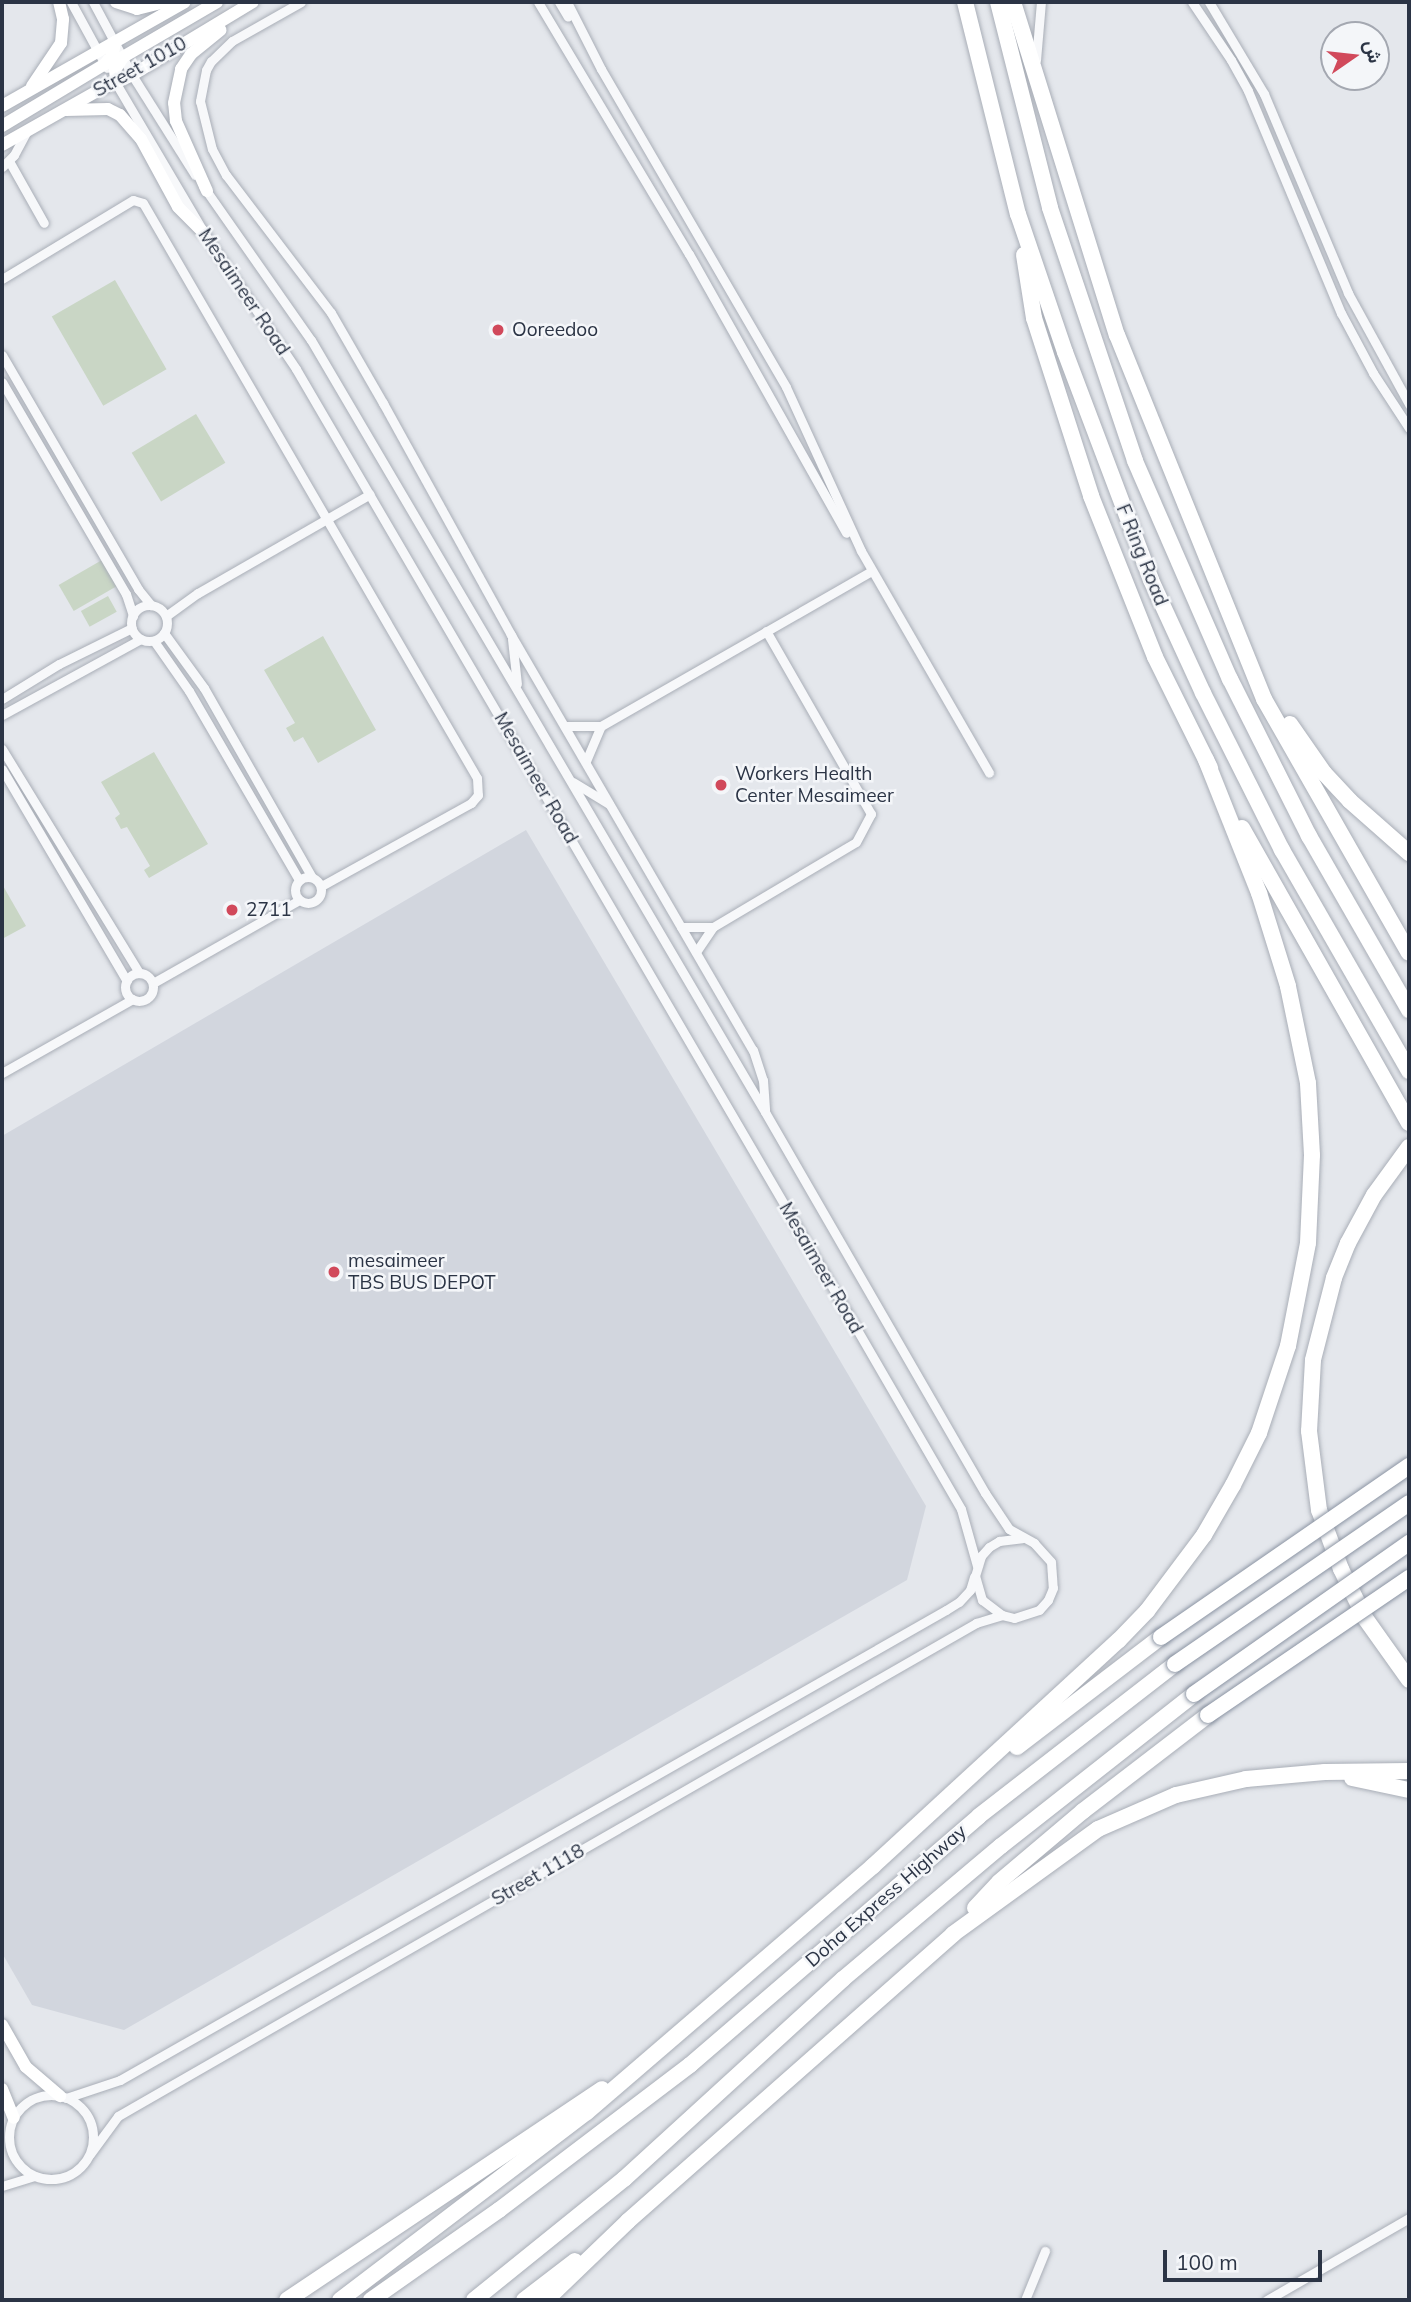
<!DOCTYPE html>
<html>
<head>
<meta charset="utf-8">
<style>
  body { margin:0 }
  #map { position:relative; width:1411px; height:2302px; overflow:hidden; background:#e4e7ec; font-family:Mulish,Vazirmatn,sans-serif }
  div>[style] { position:absolute }
  [style*='--x'] { left:calc(var(--x)*1px); top:calc(var(--y)*1px); width:calc(var(--w)*1px); rotate:calc(var(--a)*1deg) }
  .built>* { inset:0; background:#d2d6de }
  .green>* { inset:0; background:#c9d6c5; transform-origin:0 0 }
  .roads { filter:drop-shadow(0 0 2px #a9aeb7) drop-shadow(0 0 2px #a9aeb7) }
  .street>* { height:9px; margin:-4.5px; padding:0 4.5px; transform-origin:4.5px; border-radius:4.5px; background:#f7f8fa }
  .street>.ring { margin:-4.5px; padding:0; box-sizing:content-box; background:none; border:9px solid #f7f8fa; border-radius:50% }
  .secondary>* { height:12px; margin:-6px; padding:0 6px; transform-origin:6px; border-radius:6px; background:#fff }
  .highway>* { height:16px; margin:-8px; padding:0 8px; transform-origin:8px; border-radius:8px; background:#fff }
  .bridges { filter:drop-shadow(0 0 2px #8b94a3) drop-shadow(0 0 2px #8b94a3) }
  .highway-bridge>* { height:16px; margin:-8px; padding:0 8px; transform-origin:8px; border-radius:8px; background:#fff }
  .dots>* { width:19px; height:19px; translate:-50% -50%; box-sizing:border-box; border:4px solid #f4f6f9; border-radius:50% }
  span { translate:-50% -50%; white-space:nowrap; text-align:center; line-height:1.15; -webkit-text-stroke:5px #f4f6f9; paint-order:stroke }
  .street-label { font-size:19px; color:#2b3445 }
  .poi-label { font-size:19px; color:#2b3445 }
  .left { translate:0 -50%; text-align:left }
  .frame { position:absolute; inset:0; border:4px solid #2b3445; pointer-events:none }
  .north { position:absolute; left:1320px; top:21px; width:70px; height:70px; box-sizing:border-box; background:#f4f6f9; border:2px solid #a4a8b1; border-radius:50%; rotate:76deg; font-size:19px; font-weight:700; line-height:28px; text-align:center; color:#2b3445 }
  .north::after { content:''; display:block; margin:auto; width:24px; height:32px; background:#d1495b; clip-path:polygon(50% 0,100% 100%,50% 72%,0 100%) }
  .scale { position:absolute; left:1163px; top:2250px; width:159px; height:32px; box-sizing:border-box; border:4px solid #2b3445; border-top:0; padding-left:9px; font-size:21px; line-height:24px; white-space:nowrap; color:#2b3445; -webkit-text-stroke:5px #f4f6f9; paint-order:stroke }
</style>
</head>
<body>
<div id="map">
  <div class="built">
    <i style="clip-path:polygon(526px 830px,926px 1506px,907px 1580px,124px 2030px,32px 2005px,2px 1953px,2px 1136px)"></i>
  </div>
  <div class="green">
    <i style="left:115px;top:280px;width:103px;height:73px;rotate:60deg"></i>
    <i style="left:196px;top:414px;width:57px;height:75px;rotate:59deg"></i>
    <i style="left:102px;top:560px;width:30px;height:50px;rotate:60deg"></i>
    <i style="left:108px;top:596px;width:18px;height:31px;rotate:61deg"></i>
    <i style="clip-path:polygon(323px 636px,376px 730px,318px 763px,303px 737px,294px 742px,286px 728px,295px 723px,264px 670px)"></i>
    <i style="clip-path:polygon(154px 752px,208px 844px,149px 878px,144px 870px,150px 866px,127px 827px,121px 829px,115px 818px,120px 814px,101px 782px)"></i>
    <i style="clip-path:polygon(2px 884px,26px 926px,2px 939px)"></i>
  </div>
  <div class="roads">
    <div class="street">
      <i style="--x:71;--y:2;--w:75;--a:61.4"></i>
      <i style="--x:93;--y:2;--w:83;--a:61.9"></i>
      <i style="--x:132;--y:75;--w:118;--a:57.8"></i>
      <i style="--x:301;--y:2;--w:79;--a:150.5"></i>
      <i style="--x:232;--y:41;--w:29;--a:136"></i>
      <i style="--x:211;--y:61;--w:10;--a:119"></i>
      <i style="--x:206;--y:70;--w:32;--a:101"></i>
      <i style="--x:200;--y:101;--w:49;--a:76"></i>
      <i style="--x:212;--y:149;--w:30;--a:62"></i>
      <i style="--x:226;--y:175;--w:173;--a:52.7"></i>
      <i style="--x:331;--y:313;--w:104;--a:60"></i>
      <i style="--x:383;--y:403;--w:265;--a:61.1"></i>
      <i style="--x:511;--y:635;--w:480;--a:59.8"></i>
      <i style="--x:753;--y:1050;--w:32;--a:72"></i>
      <i style="--x:763;--y:1080;--w:30;--a:86"></i>
      <i style="--x:538;--y:2;--w:294;--a:59.1"></i>
      <i style="--x:689;--y:254;--w:320;--a:60.6"></i>
      <i style="--x:559;--y:2;--w:17;--a:59"></i>
      <i style="--x:567;--y:2;--w:75;--a:63.1"></i>
      <i style="--x:601;--y:69;--w:368;--a:59.8"></i>
      <i style="--x:786;--y:387;--w:180;--a:65.4"></i>
      <i style="--x:861;--y:551;--w:256;--a:60"></i>
      <i style="--x:1192;--y:2;--w:70;--a:56.1"></i>
      <i style="--x:1231;--y:60;--w:35;--a:61"></i>
      <i style="--x:1248;--y:91;--w:241;--a:67.3"></i>
      <i style="--x:1341;--y:313;--w:68;--a:61.9"></i>
      <i style="--x:1373;--y:373;--w:66;--a:56.8"></i>
      <i style="--x:1209;--y:2;--w:107;--a:59.1"></i>
      <i style="--x:1264;--y:94;--w:216;--a:67.1"></i>
      <i style="--x:1348;--y:293;--w:127;--a:61.2"></i>
      <i style="--x:1036;--y:60;--w:58;--a:-85.1"></i>
      <i style="--x:114;--y:80;--w:178;--a:59.5"></i>
      <i style="--x:204;--y:233;--w:164;--a:55.9"></i>
      <i style="--x:296;--y:369;--w:1059;--a:59.7"></i>
      <i style="--x:830;--y:1283;--w:261;--a:59.9"></i>
      <i style="--x:961;--y:1509;--w:59;--a:74.3"></i>
      <i style="--x:9;--y:161;--w:71;--a:60.6"></i>
      <i style="--x:2;--y:167;--w:17;--a:-45"></i>
      <i style="--x:14;--y:155;--w:26;--a:-62"></i>
      <i style="--x:203;--y:186;--w:188;--a:55"></i>
      <i style="--x:311;--y:340;--w:896;--a:59.54"></i>
      <i style="--x:765;--y:1112;--w:440;--a:60"></i>
      <i style="--x:985;--y:1493;--w:43;--a:56.3"></i>
      <i style="--x:1009;--y:1529;--w:29;--a:29"></i>
      <i style="--x:1034;--y:1543;--w:25;--a:48"></i>
      <i style="--x:1051;--y:1562;--w:26;--a:86"></i>
      <i style="--x:1053;--y:1588;--w:13;--a:113"></i>
      <i style="--x:1048;--y:1600;--w:13;--a:132"></i>
      <i style="--x:1039;--y:1610;--w:26;--a:162"></i>
      <i style="--x:1014;--y:1618;--w:12;--a:-166"></i>
      <i style="--x:1002;--y:1615;--w:25;--a:-143"></i>
      <i style="--x:982;--y:1600;--w:25;--a:-106"></i>
      <i style="--x:975;--y:1576;--w:21;--a:-73"></i>
      <i style="--x:981;--y:1556;--w:12;--a:-48"></i>
      <i style="--x:989;--y:1547;--w:12;--a:-31"></i>
      <i style="--x:999;--y:1541;--w:23;--a:-7"></i>
      <i style="--x:2;--y:279;--w:153;--a:-31.1"></i>
      <i style="--x:133;--y:200;--w:10;--a:17"></i>
      <i style="--x:143;--y:203;--w:665;--a:59.85"></i>
      <i style="--x:477;--y:778;--w:17;--a:87"></i>
      <i style="--x:478;--y:795;--w:11;--a:131"></i>
      <i style="--x:471;--y:803;--w:171;--a:151"></i>
      <i style="--x:2;--y:355;--w:271;--a:59.8"></i>
      <i style="--x:138;--y:589;--w:21;--a:51"></i>
      <i style="--x:2;--y:382;--w:246;--a:59.7"></i>
      <i style="--x:126;--y:594;--w:23;--a:72"></i>
      <i class="ring" style="left:131px;top:605px;width:27px;height:27px"></i>
      <i style="--x:166;--y:616;--w:39;--a:-36"></i>
      <i style="--x:198;--y:593;--w:198;--a:-29.9"></i>
      <i style="--x:164;--y:633;--w:68;--a:54"></i>
      <i style="--x:204;--y:688;--w:218;--a:60.3"></i>
      <i style="--x:512;--y:639;--w:45;--a:83.7"></i>
      <i style="--x:154;--y:641;--w:61;--a:55"></i>
      <i style="--x:189;--y:691;--w:219;--a:59.8"></i>
      <i style="--x:2;--y:699;--w:67;--a:-31.6"></i>
      <i style="--x:59;--y:664;--w:81;--a:-26.3"></i>
      <i style="--x:2;--y:715;--w:158;--a:-28.7"></i>
      <i style="--x:565;--y:726;--w:36;--a:0"></i>
      <i style="--x:601;--y:726;--w:312;--a:-29.8"></i>
      <i style="--x:2;--y:749;--w:263;--a:58.5"></i>
      <i style="--x:586;--y:761;--w:38;--a:-67"></i>
      <i style="--x:2;--y:769;--w:246;--a:59.5"></i>
      <i style="--x:573;--y:782;--w:42;--a:31.4"></i>
      <i class="ring" style="left:295px;top:877px;width:17px;height:17px"></i>
      <i style="--x:681;--y:927;--w:32;--a:0"></i>
      <i style="--x:696;--y:952;--w:30;--a:-56"></i>
      <i style="--x:713;--y:927;--w:166;--a:-30.7"></i>
      <i style="--x:856;--y:842;--w:32;--a:-62"></i>
      <i style="--x:871;--y:814;--w:211;--a:-119.8"></i>
      <i class="ring" style="left:125px;top:973px;width:19px;height:19px"></i>
      <i style="--x:153;--y:983;--w:168;--a:-29.6"></i>
      <i style="--x:2;--y:1073;--w:150;--a:-29.5"></i>
      <i class="ring" style="left:9px;top:2095px;width:75px;height:75px"></i>
      <i style="--x:66;--y:2098;--w:57;--a:-18.4"></i>
      <i style="--x:120;--y:2080;--w:950;--a:-29.64"></i>
      <i style="--x:946;--y:1610;--w:15;--a:-32"></i>
      <i style="--x:959;--y:1602;--w:16;--a:-47"></i>
      <i style="--x:970;--y:1590;--w:14;--a:-73"></i>
      <i style="--x:90;--y:2154;--w:47;--a:-53.6"></i>
      <i style="--x:118;--y:2116;--w:990;--a:-29.88"></i>
      <i style="--x:976;--y:1623;--w:27;--a:-17"></i>
      <i style="--x:2;--y:2186;--w:34;--a:-17"></i>
      <i style="--x:1025;--y:2300;--w:53;--a:-67.8"></i>
      <i style="--x:1267;--y:2300;--w:164;--a:-30"></i>
    </div>
    <div class="secondary">
      <i style="--x:116;--y:2;--w:22;--a:18"></i>
      <i style="--x:137;--y:9;--w:30;--a:-14"></i>
      <i style="--x:116;--y:83;--w:13;--a:-94"></i>
      <i style="--x:115;--y:70;--w:15;--a:-58"></i>
      <i style="--x:123;--y:57;--w:109;--a:-30.3"></i>
      <i style="--x:32;--y:86;--w:52;--a:-56"></i>
      <i style="--x:61;--y:43;--w:24;--a:-85"></i>
      <i style="--x:63;--y:19;--w:17;--a:-103"></i>
      <i style="--x:2;--y:106;--w:210;--a:-29.6"></i>
      <i style="--x:66;--y:110;--w:42;--a:-1.4"></i>
      <i style="--x:108;--y:109;--w:13;--a:27"></i>
      <i style="--x:120;--y:115;--w:32;--a:49"></i>
      <i style="--x:141;--y:139;--w:77;--a:61.4"></i>
      <i style="--x:178;--y:207;--w:37;--a:45"></i>
      <i style="--x:2;--y:126;--w:120;--a:-31"></i>
      <i style="--x:105;--y:64;--w:13;--a:-51"></i>
      <i style="--x:113;--y:54;--w:12;--a:-81"></i>
      <i style="--x:2;--y:145;--w:114;--a:-29.5"></i>
      <i style="--x:101;--y:89;--w:34;--a:-24"></i>
      <i style="--x:132;--y:75;--w:141;--a:-31.1"></i>
      <i style="--x:207;--y:191;--w:77;--a:-113.9"></i>
      <i style="--x:176;--y:121;--w:18;--a:-96"></i>
      <i style="--x:174;--y:103;--w:35;--a:-78"></i>
      <i style="--x:181;--y:69;--w:18;--a:-56"></i>
      <i style="--x:191;--y:54;--w:38;--a:-39"></i>
      <i style="--x:2;--y:2025;--w:48;--a:60.3"></i>
      <i style="--x:26;--y:2067;--w:45;--a:40.5"></i>
      <i style="--x:2;--y:2089;--w:31;--a:68"></i>
    </div>
    <div class="highway">
      <i style="--x:965;--y:2;--w:219;--a:76"></i>
      <i style="--x:1018;--y:214;--w:146;--a:71.2"></i>
      <i style="--x:1065;--y:352;--w:244;--a:69.3"></i>
      <i style="--x:1151;--y:580;--w:124;--a:65.3"></i>
      <i style="--x:1203;--y:693;--w:176;--a:63.3"></i>
      <i style="--x:1282;--y:850;--w:255;--a:60.1"></i>
      <i style="--x:998;--y:2;--w:212;--a:75.8"></i>
      <i style="--x:1050;--y:208;--w:267;--a:71.4"></i>
      <i style="--x:1135;--y:461;--w:238;--a:66.5"></i>
      <i style="--x:1230;--y:679;--w:176;--a:63.3"></i>
      <i style="--x:1309;--y:836;--w:201;--a:60.1"></i>
      <i style="--x:1013;--y:2;--w:349;--a:72.7"></i>
      <i style="--x:1117;--y:335;--w:393;--a:68"></i>
      <i style="--x:1264;--y:699;--w:292;--a:60.3"></i>
      <i style="--x:1024;--y:255;--w:64;--a:81"></i>
      <i style="--x:1034;--y:318;--w:187;--a:72.2"></i>
      <i style="--x:1091;--y:496;--w:173;--a:68.3"></i>
      <i style="--x:1155;--y:657;--w:124;--a:63.6"></i>
      <i style="--x:1290;--y:724;--w:60;--a:55.2"></i>
      <i style="--x:1324;--y:773;--w:38;--a:47"></i>
      <i style="--x:1350;--y:801;--w:79;--a:41.4"></i>
      <i style="--x:1242;--y:828;--w:339;--a:60.5"></i>
      <i style="--x:1409;--y:1147;--w:59;--a:126.1"></i>
      <i style="--x:1374;--y:1195;--w:55;--a:118.4"></i>
      <i style="--x:1348;--y:1243;--w:38;--a:112"></i>
      <i style="--x:1334;--y:1278;--w:85;--a:104.4"></i>
      <i style="--x:1313;--y:1360;--w:71;--a:93.2"></i>
      <i style="--x:1309;--y:1431;--w:80;--a:82.8"></i>
      <i style="--x:1319;--y:1510;--w:63;--a:69.6"></i>
      <i style="--x:1341;--y:1569;--w:55;--a:63.9"></i>
      <i style="--x:1365;--y:1618;--w:76;--a:54.6"></i>
      <i style="--x:1017;--y:1747;--w:181;--a:-37.4"></i>
      <i style="--x:1352;--y:1778;--w:58;--a:11.9"></i>
      <i style="--x:975;--y:1908;--w:35;--a:-47"></i>
      <i style="--x:999;--y:1882;--w:110;--a:-40.2"></i>
      <i style="--x:1083;--y:1811;--w:158;--a:-37.5"></i>
      <i style="--x:287;--y:2300;--w:379;--a:-33.8"></i>
      <i style="--x:340;--y:2300;--w:310;--a:-37.3"></i>
      <i style="--x:587;--y:2112;--w:377;--a:-40.7"></i>
      <i style="--x:873;--y:1866;--w:333;--a:-42.6"></i>
      <i style="--x:1118;--y:1641;--w:42;--a:-46"></i>
      <i style="--x:1147;--y:1611;--w:95;--a:-53.1"></i>
      <i style="--x:1204;--y:1535;--w:58;--a:-59.9"></i>
      <i style="--x:1233;--y:1485;--w:58;--a:-63.4"></i>
      <i style="--x:1259;--y:1433;--w:92;--a:-71.6"></i>
      <i style="--x:1288;--y:1346;--w:105;--a:-79"></i>
      <i style="--x:1308;--y:1243;--w:88;--a:-87.4"></i>
      <i style="--x:1312;--y:1155;--w:72;--a:-93.2"></i>
      <i style="--x:1308;--y:1083;--w:99;--a:-101.7"></i>
      <i style="--x:1288;--y:986;--w:97;--a:-107.3"></i>
      <i style="--x:1259;--y:893;--w:143;--a:-111.7"></i>
      <i style="--x:371;--y:2300;--w:156;--a:-35.1"></i>
      <i style="--x:499;--y:2210;--w:240;--a:-37.2"></i>
      <i style="--x:690;--y:2065;--w:381;--a:-40.7"></i>
      <i style="--x:979;--y:1816;--w:248;--a:-37.8"></i>
      <i style="--x:474;--y:2300;--w:193;--a:-38.9"></i>
      <i style="--x:624;--y:2179;--w:297;--a:-42.4"></i>
      <i style="--x:843;--y:1979;--w:207;--a:-40.1"></i>
      <i style="--x:1001;--y:1846;--w:246;--a:-38.2"></i>
      <i style="--x:524;--y:2300;--w:64;--a:-37.4"></i>
      <i style="--x:546;--y:2300;--w:114;--a:-43.9"></i>
      <i style="--x:628;--y:2221;--w:434;--a:-41.4"></i>
      <i style="--x:953;--y:1934;--w:179;--a:-35.9"></i>
      <i style="--x:1098;--y:1829;--w:85;--a:-23.6"></i>
      <i style="--x:1176;--y:1795;--w:72;--a:-12.9"></i>
      <i style="--x:1246;--y:1779;--w:79;--a:-5.1"></i>
      <i style="--x:1325;--y:1772;--w:84;--a:-0.7"></i>
    </div>
  </div>
  <div class="bridges">
    <div class="highway-bridge">
      <i style="--x:1161;--y:1637;--w:301;--a:-34.6"></i>
      <i style="--x:1175;--y:1664;--w:284;--a:-34.5"></i>
      <i style="--x:1194;--y:1694;--w:263;--a:-35.1"></i>
      <i style="--x:1208;--y:1715;--w:243;--a:-34.3"></i>
    </div>
  </div>
  <div class="dots">
    <i style="left:498px;top:330px;background:#d1495b"></i>
    <i style="left:721px;top:785px;background:#d1495b"></i>
    <i style="left:232px;top:910px;background:#d1495b"></i>
    <i style="left:334px;top:1272px;background:#d1495b"></i>
  </div>
  <div class="street-label">
    <span style="left:140px;top:67px;rotate:-29deg">Street 1010</span>
    <span style="left:244px;top:292px;rotate:56deg">Mesaimeer Road</span>
    <span style="left:1142px;top:555px;rotate:68deg">F Ring Road</span>
    <span style="left:536px;top:778px;rotate:60deg">Mesaimeer Road</span>
    <span style="left:821px;top:1268px;rotate:60deg">Mesaimeer Road</span>
    <span style="left:538px;top:1875px;rotate:-30deg">Street 1118</span>
    <span style="left:886px;top:1896px;rotate:-41deg">Doha Express Highway</span>
  </div>
  <div class="poi-label">
    <span class="left" style="left:512px;top:330px">Ooreedoo</span>
    <span class="left" style="left:735px;top:785px">Workers Health<br>Center Mesaimeer</span>
    <span class="left" style="left:246px;top:910px">2711</span>
    <span class="left" style="left:348px;top:1272px">mesaimeer<br>TBS BUS DEPOT</span>
  </div>
  <div class="frame"></div>
  <div class="north">ش</div>
  <div class="scale">100 m</div>
</div>
</body>
</html>
